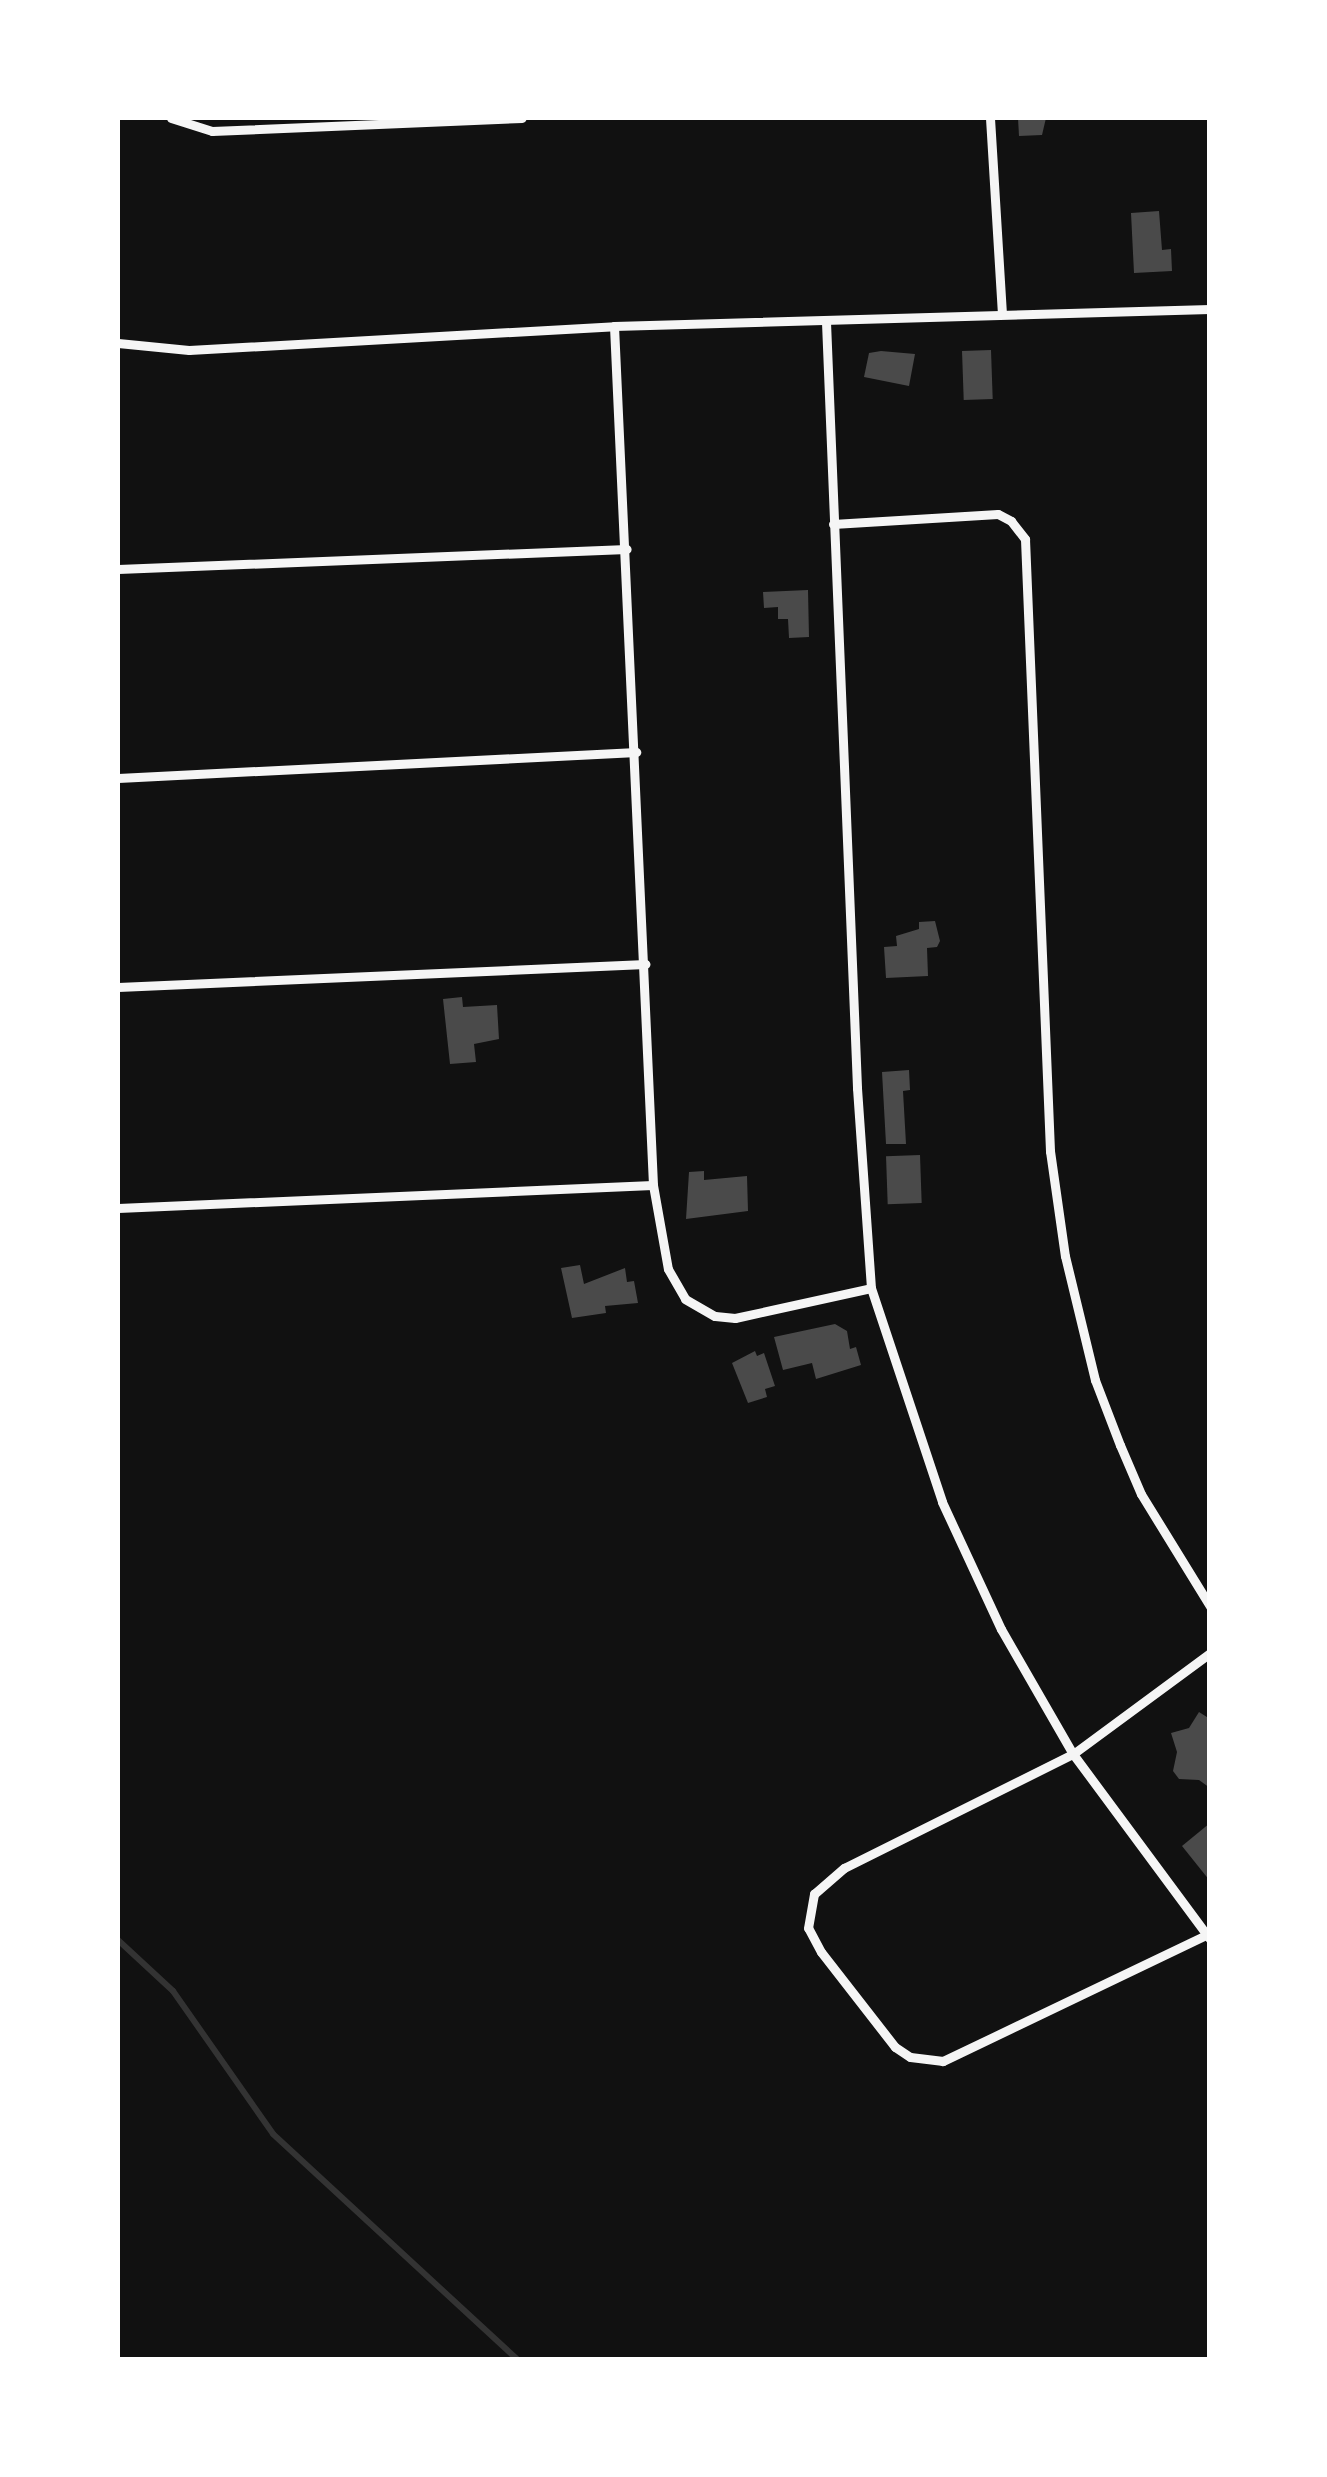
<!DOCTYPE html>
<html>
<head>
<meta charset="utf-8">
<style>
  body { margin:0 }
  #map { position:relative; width:1327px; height:2477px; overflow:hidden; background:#111; font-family:"Noto Sans",sans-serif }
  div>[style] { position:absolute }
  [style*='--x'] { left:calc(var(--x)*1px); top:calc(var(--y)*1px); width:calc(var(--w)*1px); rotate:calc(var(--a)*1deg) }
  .stream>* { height:6px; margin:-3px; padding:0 3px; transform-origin:3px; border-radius:3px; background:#333 }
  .building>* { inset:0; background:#4a4a4a; transform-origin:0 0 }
  .minor>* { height:9px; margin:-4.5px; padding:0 4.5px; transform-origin:4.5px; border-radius:4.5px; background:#f5f5f5 }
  span { translate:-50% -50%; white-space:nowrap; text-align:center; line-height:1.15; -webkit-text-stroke:8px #fff; paint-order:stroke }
  .frame { position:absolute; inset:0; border:120px solid #fff; pointer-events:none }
</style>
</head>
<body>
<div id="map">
  <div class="stream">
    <i style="--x:118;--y:1940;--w:75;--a:42.8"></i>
    <i style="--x:173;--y:1991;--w:174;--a:55"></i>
    <i style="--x:273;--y:2134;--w:333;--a:42.7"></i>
  </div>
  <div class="building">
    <i style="clip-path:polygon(1018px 118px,1046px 118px,1042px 135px,1019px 136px)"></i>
    <i style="clip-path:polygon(1159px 211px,1162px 250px,1171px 249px,1172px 271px,1134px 273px,1131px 213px)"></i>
    <i style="left:991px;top:350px;width:49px;height:29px;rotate:88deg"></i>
    <i style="clip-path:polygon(881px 351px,915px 354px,909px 386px,864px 377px,869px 353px)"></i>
    <i style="clip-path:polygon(808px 590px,809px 637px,789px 638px,788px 619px,778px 619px,778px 607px,764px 608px,763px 592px)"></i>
    <i style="clip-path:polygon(935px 921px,940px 941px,937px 947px,927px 948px,928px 976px,886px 978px,884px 947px,897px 946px,896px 936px,919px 929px,919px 922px)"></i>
    <i style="clip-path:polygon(462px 997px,463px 1007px,497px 1005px,499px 1039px,474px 1044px,476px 1062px,450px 1064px,443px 999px)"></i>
    <i style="clip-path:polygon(909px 1070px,910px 1090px,903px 1091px,906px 1144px,886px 1144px,882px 1072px)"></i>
    <i style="left:920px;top:1155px;width:48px;height:34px;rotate:88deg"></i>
    <i style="clip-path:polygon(704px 1171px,704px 1180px,747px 1176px,748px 1211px,686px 1219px,689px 1172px)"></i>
    <i style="clip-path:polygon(580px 1265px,584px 1284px,625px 1268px,627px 1282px,634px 1281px,638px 1303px,605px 1306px,606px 1313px,572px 1318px,561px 1268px)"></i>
    <i style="clip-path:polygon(835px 1324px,847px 1331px,850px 1349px,856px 1347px,861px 1365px,816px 1379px,812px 1363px,783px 1370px,774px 1337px)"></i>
    <i style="clip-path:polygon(755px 1351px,757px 1356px,764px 1353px,775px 1386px,765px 1389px,767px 1397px,748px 1403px,732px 1363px)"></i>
    <i style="clip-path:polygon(1199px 1712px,1210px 1719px,1210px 1788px,1199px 1780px,1179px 1779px,1173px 1771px,1177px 1752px,1171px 1733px,1189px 1728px)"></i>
    <i style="clip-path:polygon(1210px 1823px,1210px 1881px,1182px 1846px)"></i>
  </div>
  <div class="minor">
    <i style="--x:171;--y:118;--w:43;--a:17.6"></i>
    <i style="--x:212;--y:131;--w:310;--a:-2.4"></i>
    <i style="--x:990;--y:118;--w:195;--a:86.5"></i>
    <i style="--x:826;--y:322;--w:767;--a:87.68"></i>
    <i style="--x:857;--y:1088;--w:200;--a:86"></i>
    <i style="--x:871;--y:1288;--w:225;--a:71.6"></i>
    <i style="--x:942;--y:1502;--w:140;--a:65.1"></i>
    <i style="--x:1001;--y:1629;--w:144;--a:60.1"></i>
    <i style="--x:1073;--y:1754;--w:230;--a:53.5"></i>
    <i style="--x:614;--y:326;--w:860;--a:87.4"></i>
    <i style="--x:653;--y:1185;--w:85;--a:79.9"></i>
    <i style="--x:668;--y:1269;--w:34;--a:60"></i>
    <i style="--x:685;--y:1299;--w:34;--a:30"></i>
    <i style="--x:715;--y:1316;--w:20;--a:6"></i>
    <i style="--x:735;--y:1318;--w:139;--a:-12.4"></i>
    <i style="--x:118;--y:343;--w:71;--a:5.6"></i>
    <i style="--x:189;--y:350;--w:426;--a:-3.2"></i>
    <i style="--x:614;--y:326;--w:596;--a:-1.63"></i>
    <i style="--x:833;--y:524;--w:165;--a:-3.5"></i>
    <i style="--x:998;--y:514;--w:15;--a:28"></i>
    <i style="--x:1011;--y:521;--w:23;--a:52"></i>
    <i style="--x:1025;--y:539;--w:613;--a:87.66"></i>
    <i style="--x:1050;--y:1151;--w:106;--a:81.9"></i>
    <i style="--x:1065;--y:1256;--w:128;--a:76.4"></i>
    <i style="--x:1095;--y:1380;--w:70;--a:69"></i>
    <i style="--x:1120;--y:1445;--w:53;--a:66.8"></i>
    <i style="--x:1141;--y:1494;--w:132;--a:58.4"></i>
    <i style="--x:118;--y:569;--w:509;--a:-2.25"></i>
    <i style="--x:118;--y:778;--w:519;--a:-2.87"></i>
    <i style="--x:118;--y:987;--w:528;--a:-2.5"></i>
    <i style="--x:118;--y:1208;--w:535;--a:-2.46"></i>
    <i style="--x:1206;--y:1935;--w:292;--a:154.4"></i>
    <i style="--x:943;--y:2061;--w:33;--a:-173"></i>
    <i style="--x:910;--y:2057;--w:18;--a:-146"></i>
    <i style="--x:895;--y:2047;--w:120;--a:-127.9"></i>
    <i style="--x:821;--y:1952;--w:27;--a:-118"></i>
    <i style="--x:808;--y:1928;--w:35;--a:-80"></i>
    <i style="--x:814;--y:1894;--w:40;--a:-41"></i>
    <i style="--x:844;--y:1868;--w:256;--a:-26.5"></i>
    <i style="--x:1073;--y:1754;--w:170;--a:-36.4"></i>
  </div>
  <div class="frame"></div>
</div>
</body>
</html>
